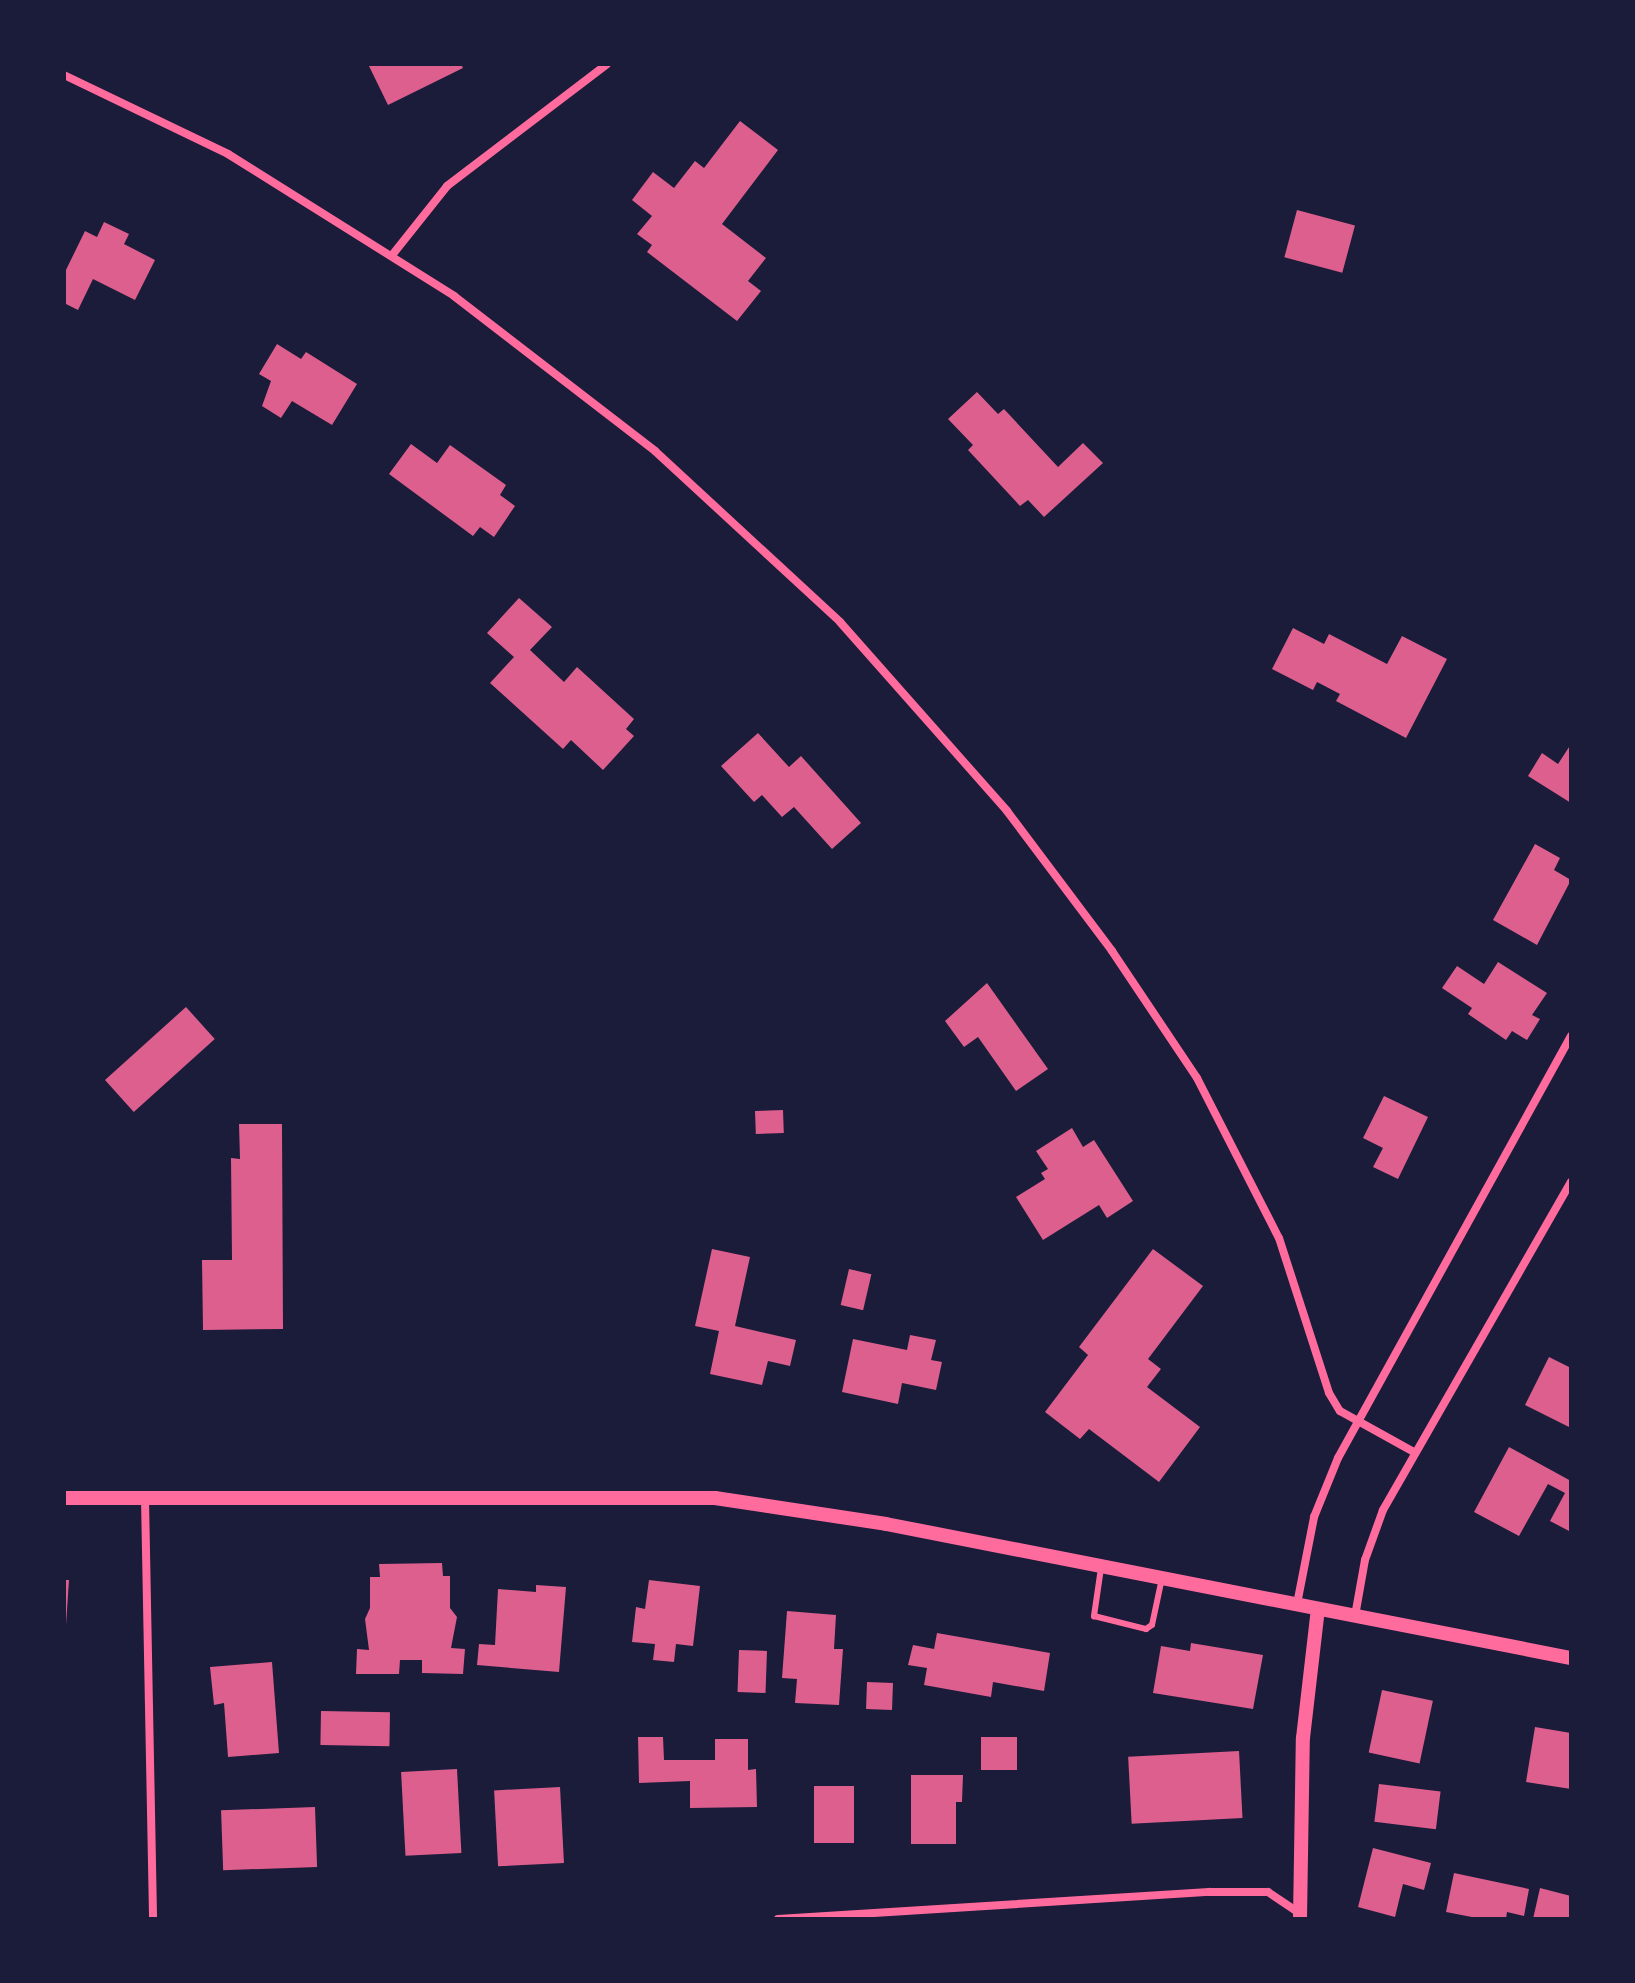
<!DOCTYPE html>
<html>
<head>
<meta charset="utf-8">
<style>
  body { margin:0 }
  #map { position:relative; width:1635px; height:1983px; overflow:hidden; background:#1b1b3a; font-family:Figtree,sans-serif }
  div>[style] { position:absolute }
  [style*='--x'] { left:calc(var(--x)*1px); top:calc(var(--y)*1px); width:calc(var(--w)*1px); rotate:calc(var(--a)*1deg) }
  .building>* { inset:0; background:#dd5f8e; transform-origin:0 0 }
  .service>* { height:6px; margin:-3px; padding:0 3px; transform-origin:3px; border-radius:3px; background:#ff6b9d }
  .minor>* { height:8px; margin:-4px; padding:0 4px; transform-origin:4px; border-radius:4px; background:#ff6b9d }
  .tertiary>* { height:14px; margin:-7px; padding:0 7px; transform-origin:7px; border-radius:7px; background:#ff6b9d }
  span { translate:-50% -50%; white-space:nowrap; text-align:center; line-height:1.15; -webkit-text-stroke:8px #1b1b3a; paint-order:stroke }
  .frame { position:absolute; inset:0; border:66px solid #1b1b3a; pointer-events:none }
</style>
</head>
<body>
<div id="map">
  <div class="building">
    <i style="clip-path:polygon(368px 64px,461px 64px,463px 68px,388px 105px)"></i>
    <i style="clip-path:polygon(740px 121px,778px 150px,722px 224px,766px 258px,748px 281px,761px 291px,737px 321px,647px 252px,652px 245px,637px 234px,652px 216px,632px 200px,653px 172px,674px 188px,695px 161px,704px 168px)"></i>
    <i style="left:1297px;top:210px;width:60px;height:49px;rotate:15deg"></i>
    <i style="clip-path:polygon(104px 222px,129px 234px,124px 244px,155px 260px,135px 300px,93px 279px,78px 310px,64px 303px,64px 274px,85px 231px,97px 237px)"></i>
    <i style="clip-path:polygon(277px 344px,301px 359px,306px 352px,357px 384px,332px 425px,292px 401px,281px 418px,262px 406px,271px 381px,259px 374px)"></i>
    <i style="clip-path:polygon(977px 392px,998px 414px,1004px 409px,1058px 467px,1083px 443px,1103px 463px,1044px 517px,1028px 500px,1020px 506px,968px 450px,973px 445px,948px 419px)"></i>
    <i style="clip-path:polygon(411px 444px,437px 463px,450px 445px,506px 485px,500px 495px,515px 506px,494px 537px,480px 527px,473px 536px,389px 474px)"></i>
    <i style="clip-path:polygon(519px 598px,552px 627px,530px 650px,564px 682px,577px 667px,634px 719px,626px 729px,634px 736px,603px 770px,571px 740px,563px 749px,490px 683px,514px 657px,487px 633px)"></i>
    <i style="clip-path:polygon(1293px 628px,1324px 644px,1329px 634px,1387px 664px,1402px 636px,1447px 659px,1406px 738px,1336px 701px,1340px 694px,1317px 682px,1313px 690px,1272px 669px)"></i>
    <i style="clip-path:polygon(758px 733px,789px 767px,801px 756px,861px 823px,832px 849px,794px 807px,782px 817px,762px 795px,754px 802px,721px 766px)"></i>
    <i style="clip-path:polygon(1571px 744px,1571px 803px,1528px 776px,1542px 753px,1558px 764px)"></i>
    <i style="clip-path:polygon(1535px 844px,1560px 858px,1554px 870px,1571px 880px,1537px 945px,1493px 920px)"></i>
    <i style="clip-path:polygon(1498px 962px,1547px 993px,1532px 1015px,1540px 1019px,1527px 1040px,1512px 1031px,1506px 1040px,1468px 1014px,1472px 1008px,1442px 988px,1457px 966px,1484px 984px)"></i>
    <i style="clip-path:polygon(987px 983px,1048px 1069px,1016px 1091px,978px 1037px,964px 1047px,945px 1021px)"></i>
    <i style="left:186px;top:1007px;width:43px;height:109px;rotate:48deg"></i>
    <i style="clip-path:polygon(1384px 1096px,1428px 1117px,1398px 1179px,1373px 1167px,1383px 1148px,1363px 1138px)"></i>
    <i style="left:783px;top:1110px;width:23px;height:28px;rotate:88deg"></i>
    <i style="clip-path:polygon(239px 1124px,282px 1124px,283px 1329px,203px 1330px,202px 1260px,232px 1260px,231px 1158px,240px 1159px)"></i>
    <i style="clip-path:polygon(1072px 1128px,1083px 1147px,1094px 1140px,1133px 1201px,1107px 1218px,1099px 1205px,1043px 1240px,1016px 1197px,1045px 1179px,1041px 1173px,1048px 1169px,1036px 1151px)"></i>
    <i style="clip-path:polygon(712px 1249px,750px 1257px,735px 1326px,796px 1340px,790px 1366px,768px 1361px,762px 1385px,710px 1374px,719px 1331px,695px 1326px)"></i>
    <i style="clip-path:polygon(1153px 1249px,1203px 1286px,1148px 1359px,1161px 1369px,1147px 1387px,1200px 1427px,1159px 1482px,1089px 1429px,1080px 1439px,1045px 1412px,1088px 1355px,1079px 1347px)"></i>
    <i style="left:849px;top:1269px;width:23px;height:37px;rotate:13deg"></i>
    <i style="clip-path:polygon(910px 1335px,936px 1340px,931px 1360px,942px 1362px,936px 1390px,902px 1383px,898px 1404px,842px 1392px,853px 1339px,907px 1350px)"></i>
    <i style="clip-path:polygon(1549px 1357px,1571px 1368px,1571px 1428px,1525px 1405px)"></i>
    <i style="clip-path:polygon(1509px 1447px,1571px 1481px,1571px 1532px,1550px 1521px,1565px 1493px,1548px 1484px,1519px 1536px,1474px 1512px)"></i>
    <i style="clip-path:polygon(442px 1563px,443px 1576px,450px 1576px,450px 1608px,457px 1617px,451px 1648px,465px 1649px,463px 1674px,422px 1673px,422px 1660px,400px 1660px,399px 1674px,356px 1674px,357px 1649px,369px 1650px,365px 1619px,370px 1608px,370px 1577px,380px 1577px,379px 1564px)"></i>
    <i style="clip-path:polygon(64px 1580px,69px 1580px,66px 1625px,64px 1625px)"></i>
    <i style="clip-path:polygon(649px 1580px,700px 1586px,693px 1646px,676px 1644px,674px 1662px,653px 1660px,655px 1644px,632px 1642px,636px 1607px,645px 1609px)"></i>
    <i style="clip-path:polygon(536px 1585px,566px 1587px,559px 1672px,477px 1665px,479px 1644px,495px 1645px,498px 1589px,536px 1592px)"></i>
    <i style="clip-path:polygon(787px 1611px,836px 1615px,834px 1649px,843px 1649px,839px 1705px,795px 1703px,797px 1679px,782px 1678px)"></i>
    <i style="clip-path:polygon(937px 1633px,1050px 1653px,1044px 1691px,993px 1682px,991px 1697px,924px 1685px,927px 1668px,908px 1665px,913px 1645px,934px 1649px)"></i>
    <i style="clip-path:polygon(1191px 1643px,1263px 1655px,1253px 1709px,1153px 1693px,1161px 1646px,1190px 1651px)"></i>
    <i style="left:739px;top:1650px;width:28px;height:42px;rotate:2deg"></i>
    <i style="clip-path:polygon(272px 1662px,279px 1753px,228px 1757px,224px 1703px,214px 1705px,210px 1667px)"></i>
    <i style="left:867px;top:1682px;width:26px;height:27px;rotate:2deg"></i>
    <i style="left:1382px;top:1690px;width:52px;height:64px;rotate:12deg"></i>
    <i style="left:321px;top:1711px;width:69px;height:34px;rotate:1deg"></i>
    <i style="clip-path:polygon(1535px 1727px,1571px 1733px,1571px 1789px,1526px 1782px)"></i>
    <i style="clip-path:polygon(638px 1737px,663px 1737px,664px 1760px,715px 1760px,715px 1739px,748px 1739px,748px 1770px,756px 1769px,757px 1807px,690px 1808px,690px 1781px,639px 1783px)"></i>
    <i style="left:981px;top:1737px;width:36px;height:33px"></i>
    <i style="left:1239px;top:1751px;width:67px;height:111px;rotate:87deg"></i>
    <i style="left:457px;top:1769px;width:84px;height:56px;rotate:87deg"></i>
    <i style="clip-path:polygon(911px 1775px,963px 1775px,962px 1802px,956px 1802px,956px 1844px,911px 1844px)"></i>
    <i style="left:1379px;top:1784px;width:62px;height:38px;rotate:7deg"></i>
    <i style="left:814px;top:1786px;width:40px;height:57px"></i>
    <i style="left:560px;top:1787px;width:76px;height:66px;rotate:87deg"></i>
    <i style="left:315px;top:1807px;width:60px;height:94px;rotate:88deg"></i>
    <i style="clip-path:polygon(1373px 1848px,1431px 1863px,1424px 1890px,1403px 1884px,1395px 1917px,1358px 1907px)"></i>
    <i style="clip-path:polygon(1454px 1873px,1529px 1889px,1524px 1916px,1507px 1912px,1506px 1919px,1482px 1919px,1446px 1912px)"></i>
    <i style="clip-path:polygon(1540px 1888px,1571px 1896px,1571px 1919px,1533px 1919px)"></i>
  </div>
  <div class="service">
    <i style="--x:1101;--y:1568;--w:49;--a:98.3"></i>
    <i style="--x:1094;--y:1616;--w:54;--a:14"></i>
    <i style="--x:1146;--y:1629;--w:7;--a:-34"></i>
    <i style="--x:1152;--y:1625;--w:48;--a:-78"></i>
  </div>
  <div class="minor">
    <i style="--x:64;--y:75;--w:182;--a:25.7"></i>
    <i style="--x:228;--y:154;--w:267;--a:32.1"></i>
    <i style="--x:454;--y:296;--w:254;--a:37.6"></i>
    <i style="--x:655;--y:451;--w:252;--a:42.7"></i>
    <i style="--x:840;--y:622;--w:252;--a:48.5"></i>
    <i style="--x:1007;--y:811;--w:175;--a:53.1"></i>
    <i style="--x:1112;--y:951;--w:153;--a:56.2"></i>
    <i style="--x:1197;--y:1078;--w:180;--a:62.9"></i>
    <i style="--x:1279;--y:1238;--w:163;--a:72.1"></i>
    <i style="--x:1329;--y:1393;--w:21;--a:59"></i>
    <i style="--x:1340;--y:1411;--w:85;--a:29"></i>
    <i style="--x:393;--y:254;--w:87;--a:-51.5"></i>
    <i style="--x:447;--y:186;--w:201;--a:-37.3"></i>
    <i style="--x:145;--y:1499;--w:420;--a:88.9"></i>
    <i style="--x:1297;--y:1604;--w:89;--a:-78.9"></i>
    <i style="--x:1314;--y:1517;--w:64;--a:-67.9"></i>
    <i style="--x:1338;--y:1458;--w:482;--a:-61.1"></i>
    <i style="--x:1355;--y:1616;--w:57;--a:-79.9"></i>
    <i style="--x:1365;--y:1560;--w:53;--a:-70.2"></i>
    <i style="--x:1383;--y:1510;--w:378;--a:-60.2"></i>
    <i style="--x:778;--y:1919;--w:432;--a:-3.6"></i>
    <i style="--x:1209;--y:1892;--w:59;--a:0"></i>
    <i style="--x:1268;--y:1892;--w:37;--a:34"></i>
  </div>
  <div class="tertiary">
    <i style="--x:64;--y:1498;--w:651;--a:0"></i>
    <i style="--x:715;--y:1498;--w:173;--a:8.6"></i>
    <i style="--x:886;--y:1524;--w:698;--a:11.07"></i>
    <i style="--x:1300;--y:1919;--w:181;--a:-89.1"></i>
    <i style="--x:1303;--y:1738;--w:130;--a:-83.4"></i>
  </div>
  <div class="frame"></div>
</div>
</body>
</html>
